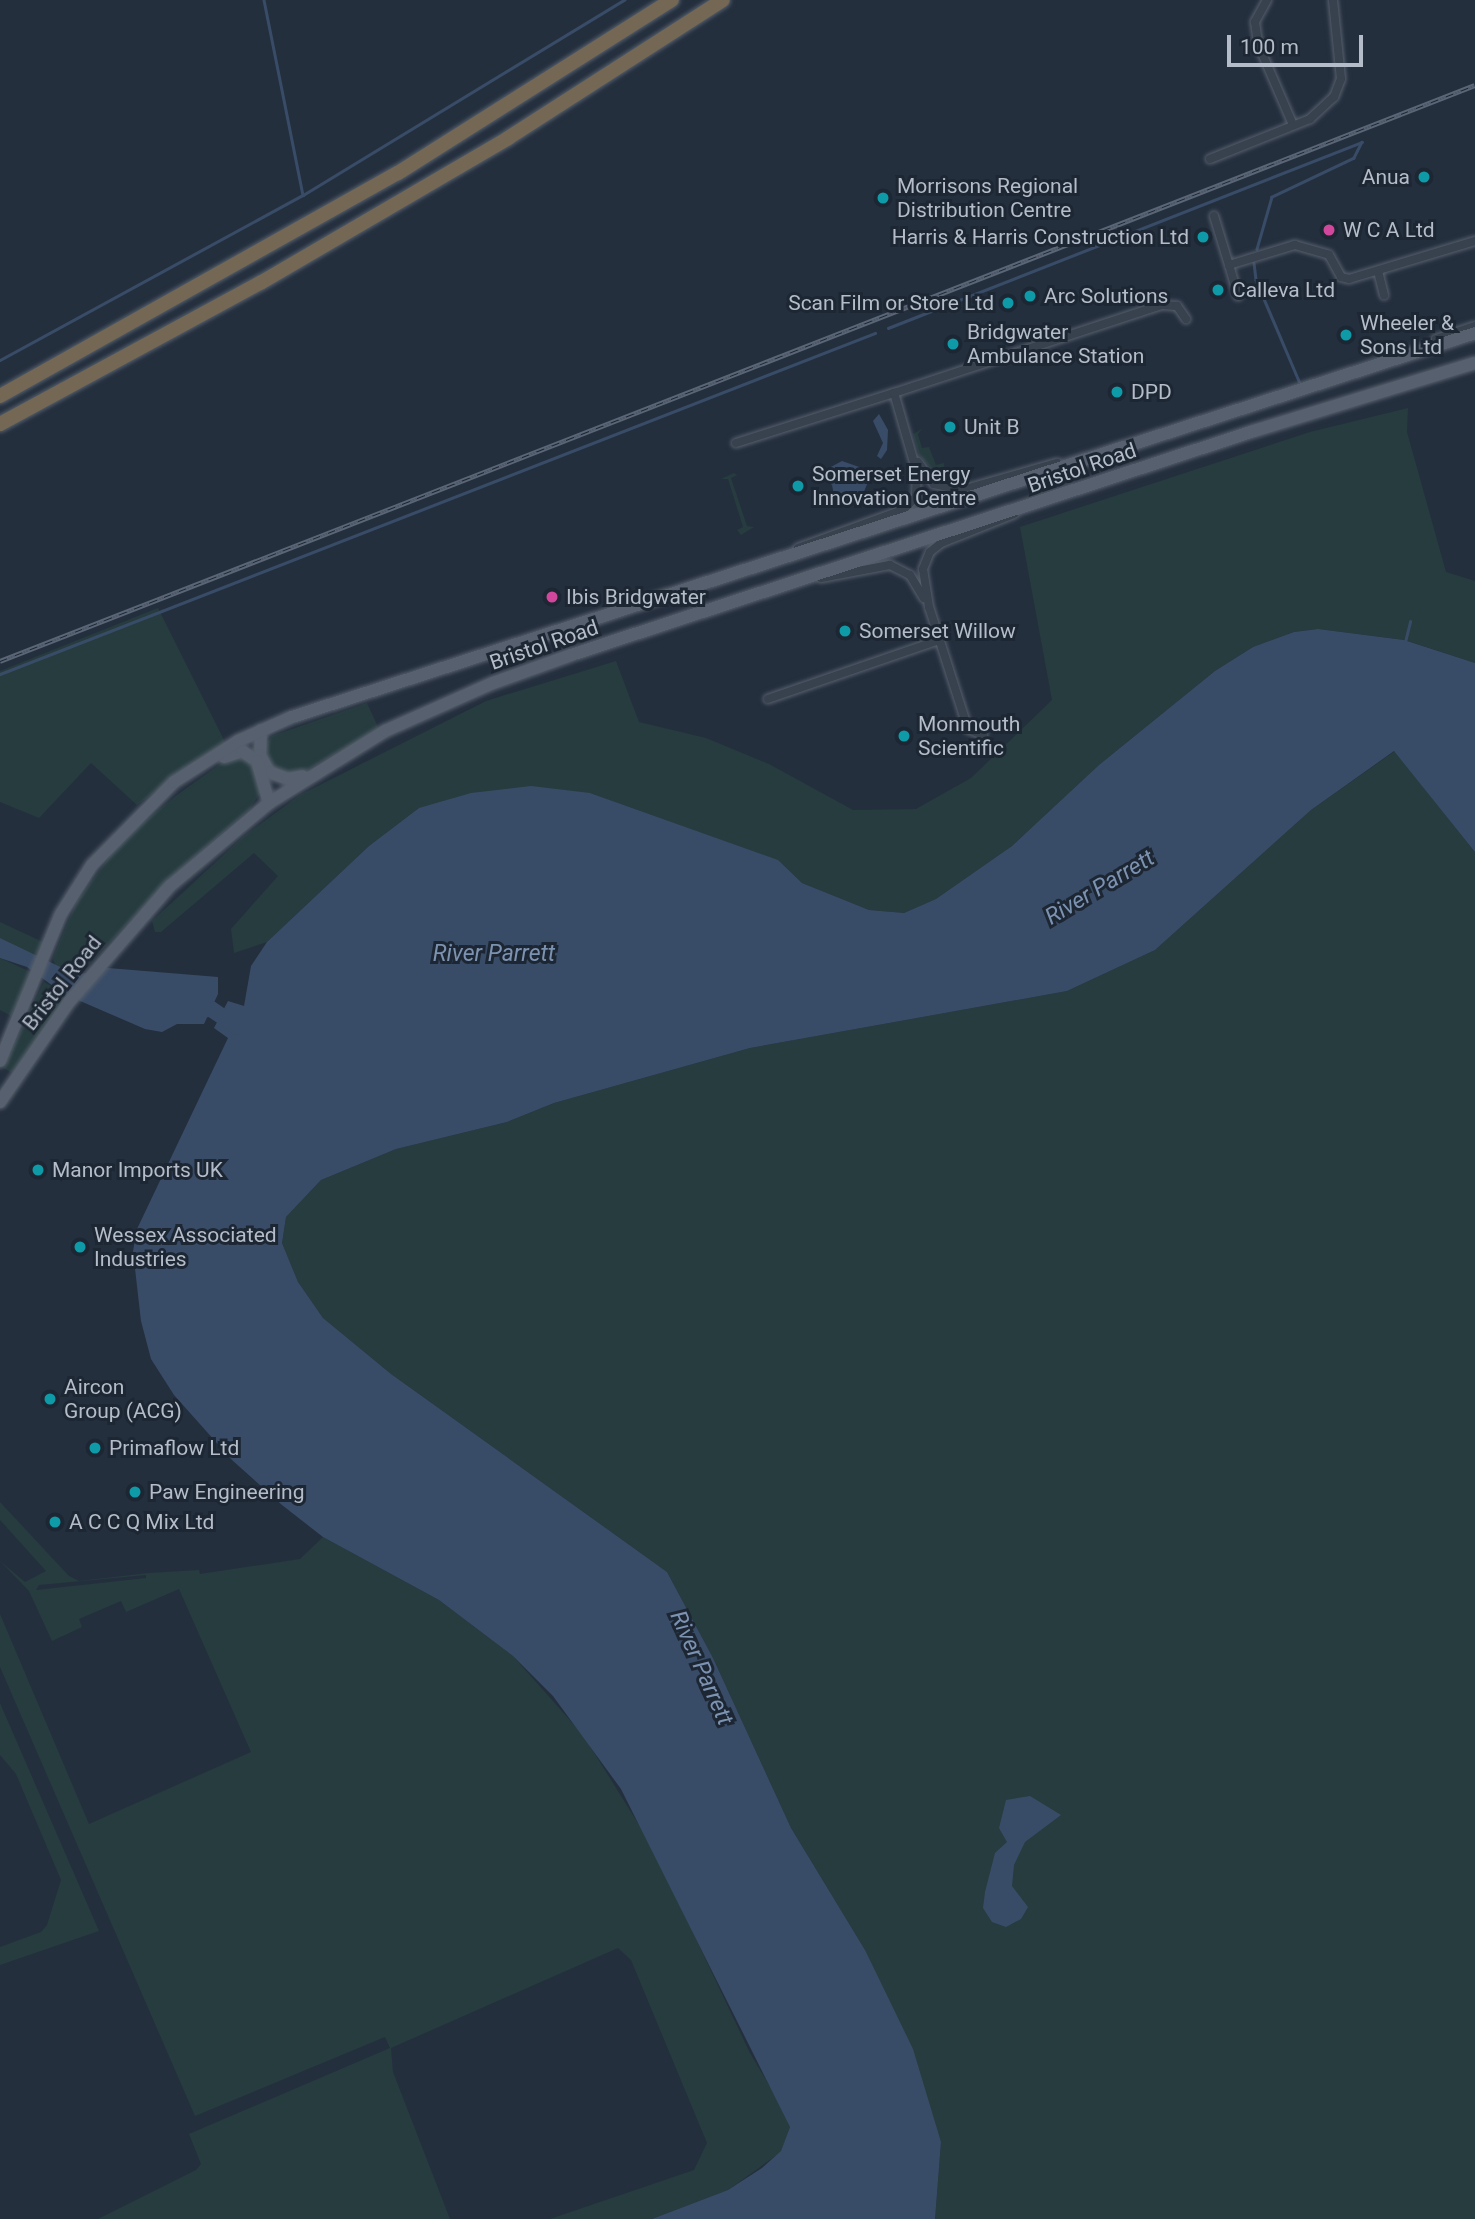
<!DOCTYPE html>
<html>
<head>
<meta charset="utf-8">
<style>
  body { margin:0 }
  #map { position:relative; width:1475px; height:2219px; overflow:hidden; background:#242f3e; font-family:Roboto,sans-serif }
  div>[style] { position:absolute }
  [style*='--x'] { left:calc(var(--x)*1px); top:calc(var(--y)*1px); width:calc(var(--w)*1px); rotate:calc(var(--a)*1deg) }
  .green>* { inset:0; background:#263c3f }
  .water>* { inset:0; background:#394c67 }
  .stream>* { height:2.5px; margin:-1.25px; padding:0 1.25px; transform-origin:1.25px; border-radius:1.25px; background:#394c67 }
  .river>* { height:16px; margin:-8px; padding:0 8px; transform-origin:8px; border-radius:8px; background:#394c67 }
  .roads { filter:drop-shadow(0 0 2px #565f6c) drop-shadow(0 0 2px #565f6c) }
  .minor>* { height:8px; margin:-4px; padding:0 4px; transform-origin:4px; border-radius:4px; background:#38414e }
  .primary>* { height:12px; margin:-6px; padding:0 6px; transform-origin:6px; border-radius:6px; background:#56606e }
  .motorway>* { height:14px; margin:-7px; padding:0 7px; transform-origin:7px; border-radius:7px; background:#746855 }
  .rail>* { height:5px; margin-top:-2.5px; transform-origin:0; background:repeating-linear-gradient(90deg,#1d2633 0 8px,#5a6575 0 16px); box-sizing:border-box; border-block:2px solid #5a6575 }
  .dots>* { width:19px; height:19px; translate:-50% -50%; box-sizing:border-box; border:4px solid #1d2633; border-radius:50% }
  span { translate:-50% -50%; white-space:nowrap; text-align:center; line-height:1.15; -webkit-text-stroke:6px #1d2633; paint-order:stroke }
  .poi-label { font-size:21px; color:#b4bcc9 }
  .right { translate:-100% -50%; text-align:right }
  .left { translate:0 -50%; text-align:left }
  .street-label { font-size:21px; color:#b4bcc9 }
  .water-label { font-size:23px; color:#7c92b1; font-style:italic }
  .scale { position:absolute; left:1227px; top:35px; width:136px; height:32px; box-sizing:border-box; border:4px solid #b4bcc9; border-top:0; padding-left:9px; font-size:21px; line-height:24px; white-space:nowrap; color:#b4bcc9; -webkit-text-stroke:5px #1d2633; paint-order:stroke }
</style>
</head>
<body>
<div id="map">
  <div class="green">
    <i style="clip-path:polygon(1408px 408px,1407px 432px,1446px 572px,1475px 581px,1475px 663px,1405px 640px,1318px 629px,1294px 632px,1253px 647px,1215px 671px,1099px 765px,1012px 846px,936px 899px,904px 913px,869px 910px,802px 883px,777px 860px,590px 793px,419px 808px,369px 846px,267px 942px,234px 953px,231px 929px,278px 876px,254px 853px,161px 932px,155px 932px,152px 921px,244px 836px,300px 795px,486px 701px,616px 661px,639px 722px,706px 738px,769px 764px,853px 810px,916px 809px,971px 778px,1052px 700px,1020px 527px,1310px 432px)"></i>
    <i style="clip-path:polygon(922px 429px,918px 434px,922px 448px,929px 447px,936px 465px,944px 463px,943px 481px,919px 455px,913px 434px)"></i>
    <i style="clip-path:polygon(734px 473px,737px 475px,731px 478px,747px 526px,754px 527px,741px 535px,737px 530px,743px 527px,728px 479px,721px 479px)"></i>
    <i style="clip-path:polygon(158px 608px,225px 742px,137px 805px,91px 763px,39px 818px,0 802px,0 671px)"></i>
    <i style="clip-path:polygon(367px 703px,379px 729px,307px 770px,279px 774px,269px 766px,264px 746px,272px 736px)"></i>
    <i style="clip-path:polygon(1395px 751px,1475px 852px,1475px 2219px,935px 2219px,941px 2142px,865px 1950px,791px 1828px,713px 1658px,667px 1572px,391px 1374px,323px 1318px,298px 1282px,282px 1243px,286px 1217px,321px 1180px,396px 1149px,507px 1122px,554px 1103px,750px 1048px,1067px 991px,1155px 950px,1311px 810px)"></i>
    <i style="clip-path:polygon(239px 755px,252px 762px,261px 792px,249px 810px,178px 871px,84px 969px,77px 975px,55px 966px,53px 958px,76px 903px,122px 840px,177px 795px,230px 757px)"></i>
    <i style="clip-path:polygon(0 922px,43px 942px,39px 958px,0 938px)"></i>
    <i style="clip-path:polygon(0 958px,33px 973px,11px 1016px,0 1010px)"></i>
    <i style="clip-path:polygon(44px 982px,67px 995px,14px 1074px,3px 1068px)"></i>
    <i style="clip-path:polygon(evenodd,0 1502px,69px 1576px,79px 1581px,149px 1573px,199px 1570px,200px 1574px,300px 1559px,323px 1537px,439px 1600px,513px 1656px,583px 1735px,651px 1844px,750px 2053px,778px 2100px,790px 2127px,781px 2152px,728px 2190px,652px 2219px,550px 2219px,694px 2170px,707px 2143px,631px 1960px,618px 1948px,391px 2048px,393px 2072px,450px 2219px,98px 2219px,196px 2170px,201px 2164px,189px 2134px,390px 2048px,385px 2037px,195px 2116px,0 1667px,0 1614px,89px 1824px,251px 1752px,179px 1589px,126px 1612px,121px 1601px,79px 1619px,82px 1627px,52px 1641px,29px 1591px,0 1561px,25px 1582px,46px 1571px,0 1520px,0 1502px,146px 1575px,146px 1578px,36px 1590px,39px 1585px,146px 1575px)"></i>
    <i style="clip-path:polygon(0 1703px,99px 1931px,0 1965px,0 1947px,41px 1932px,47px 1925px,61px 1880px,16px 1774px,0 1755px)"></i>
  </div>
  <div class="water">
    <i style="clip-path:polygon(879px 414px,888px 430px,887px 450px,881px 459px,877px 456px,883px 443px,873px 421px)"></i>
    <i style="clip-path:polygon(842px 461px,865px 469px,870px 477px,863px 494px,843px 503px,835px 500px,832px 485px,826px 479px,829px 468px)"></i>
    <i style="clip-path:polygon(1318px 629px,1404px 640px,1475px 663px,1475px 852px,1394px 751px,1311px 810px,1155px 950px,1067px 991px,750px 1048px,554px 1103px,507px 1122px,396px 1149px,321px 1180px,286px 1217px,282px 1243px,298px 1282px,323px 1318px,391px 1374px,667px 1572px,713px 1658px,791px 1828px,865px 1950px,913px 2049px,941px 2142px,935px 2219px,652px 2219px,728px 2190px,762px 2168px,781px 2151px,790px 2127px,621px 1789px,553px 1696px,513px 1656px,439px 1600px,323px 1537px,282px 1505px,232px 1460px,174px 1395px,151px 1359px,141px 1321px,133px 1251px,137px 1229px,228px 1038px,214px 1028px,228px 1001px,244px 1006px,251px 966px,267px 942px,369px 846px,419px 808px,471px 793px,531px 786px,590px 793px,778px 860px,802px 883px,869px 910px,904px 913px,936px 899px,1012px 846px,1099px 765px,1215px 671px,1253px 647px,1294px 632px)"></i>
    <i style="clip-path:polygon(0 938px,77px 975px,108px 968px,218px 977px,218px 994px,204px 1024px,177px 1024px,162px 1032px,145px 1029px,64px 994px,27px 967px,0 958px)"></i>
    <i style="clip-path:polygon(1030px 1796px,1061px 1815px,1025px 1842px,1014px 1865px,1012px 1886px,1028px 1907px,1021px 1919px,1006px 1927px,992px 1922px,983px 1908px,985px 1892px,995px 1853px,1007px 1842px,999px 1828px,1006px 1800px)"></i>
  </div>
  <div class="stream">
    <i style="--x:264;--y:0;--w:199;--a:78.7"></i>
    <i style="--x:1254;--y:263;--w:17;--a:83"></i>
    <i style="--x:1256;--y:280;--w:110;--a:66.9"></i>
    <i style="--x:888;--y:328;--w:509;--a:-21.43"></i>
    <i style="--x:1362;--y:142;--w:18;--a:117"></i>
    <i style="--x:1354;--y:158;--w:91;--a:154.6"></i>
    <i style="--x:1272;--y:197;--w:54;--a:106.1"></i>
    <i style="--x:0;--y:360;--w:345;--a:-28.6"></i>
    <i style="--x:303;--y:195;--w:376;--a:-31.3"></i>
    <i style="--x:1405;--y:642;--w:21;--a:-76"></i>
    <i style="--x:0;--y:674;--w:939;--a:-21.29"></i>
  </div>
  <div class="river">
    <i style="--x:192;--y:1010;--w:19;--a:-3"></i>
    <i style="--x:211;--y:1009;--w:32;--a:34"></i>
  </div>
  <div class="roads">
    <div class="minor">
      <i style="--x:1267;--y:0;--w:25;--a:119"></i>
      <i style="--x:1255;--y:22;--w:22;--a:82"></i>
      <i style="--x:1258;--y:44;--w:88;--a:66.6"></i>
      <i style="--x:1210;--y:159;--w:108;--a:-21.8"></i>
      <i style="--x:1310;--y:119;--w:33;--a:-43"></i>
      <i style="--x:1334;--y:97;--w:19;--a:-69"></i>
      <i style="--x:1341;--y:79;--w:79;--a:-95.8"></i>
      <i style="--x:1214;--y:216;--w:51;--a:73"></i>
      <i style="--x:1378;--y:271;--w:25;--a:76"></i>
      <i style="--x:1238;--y:296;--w:32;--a:-106"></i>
      <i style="--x:1229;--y:265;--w:69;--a:-16.9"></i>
      <i style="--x:1295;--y:245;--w:35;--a:16"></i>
      <i style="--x:1329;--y:255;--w:25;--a:61"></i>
      <i style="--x:1341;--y:277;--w:8;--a:14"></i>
      <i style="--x:1349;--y:279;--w:132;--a:-16.8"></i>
      <i style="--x:1436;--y:339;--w:41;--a:-18.4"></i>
      <i style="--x:736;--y:443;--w:166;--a:-17.6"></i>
      <i style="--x:918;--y:462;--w:27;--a:54"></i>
      <i style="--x:934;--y:484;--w:29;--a:12"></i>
      <i style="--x:962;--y:490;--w:99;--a:-15.9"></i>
      <i style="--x:798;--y:548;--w:112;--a:-19.9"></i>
      <i style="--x:903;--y:510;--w:18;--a:-45"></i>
      <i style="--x:916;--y:497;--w:24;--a:-88"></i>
      <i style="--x:917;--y:473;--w:83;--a:-106"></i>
      <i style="--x:894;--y:393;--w:282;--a:-18.2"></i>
      <i style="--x:1162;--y:305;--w:15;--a:4"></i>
      <i style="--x:1177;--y:306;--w:16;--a:55"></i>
      <i style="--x:821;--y:578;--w:70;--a:-10.7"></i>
      <i style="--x:890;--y:565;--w:22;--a:27"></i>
      <i style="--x:910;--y:575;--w:27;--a:59"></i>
      <i style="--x:768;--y:699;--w:181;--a:-19"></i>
      <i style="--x:983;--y:735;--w:16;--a:-158"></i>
      <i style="--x:968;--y:729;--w:128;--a:-107.7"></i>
      <i style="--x:929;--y:607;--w:38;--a:-99"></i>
      <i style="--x:923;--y:569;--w:18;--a:-68"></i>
      <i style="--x:930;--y:552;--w:14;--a:-39"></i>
      <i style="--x:941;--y:543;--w:79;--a:-21.7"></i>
    </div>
    <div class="primary">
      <i style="--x:261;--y:730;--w:25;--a:92"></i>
      <i style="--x:260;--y:755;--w:19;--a:62"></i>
      <i style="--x:269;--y:772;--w:20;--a:20"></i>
      <i style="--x:288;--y:779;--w:15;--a:-11"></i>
      <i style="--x:224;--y:757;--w:19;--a:-18"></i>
      <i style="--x:242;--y:751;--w:18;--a:34"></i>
      <i style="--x:257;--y:761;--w:44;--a:74.1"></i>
      <i style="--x:0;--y:1061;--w:159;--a:-67.5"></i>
      <i style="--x:61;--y:914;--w:58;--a:-57.7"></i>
      <i style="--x:92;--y:865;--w:117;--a:-45.3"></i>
      <i style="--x:174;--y:782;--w:76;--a:-32.6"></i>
      <i style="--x:238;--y:741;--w:59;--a:-24"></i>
      <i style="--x:292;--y:717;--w:1244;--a:-17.98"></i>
      <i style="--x:0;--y:1102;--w:121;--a:-55.4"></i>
      <i style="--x:69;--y:1002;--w:154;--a:-49"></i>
      <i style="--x:170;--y:886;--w:129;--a:-40"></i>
      <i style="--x:269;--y:803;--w:137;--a:-31.8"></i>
      <i style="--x:385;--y:731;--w:118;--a:-24"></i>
      <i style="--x:493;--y:683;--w:83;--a:-19.7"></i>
      <i style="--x:571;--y:655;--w:719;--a:-18.16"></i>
      <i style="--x:1254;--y:431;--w:231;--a:-17.1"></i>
    </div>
    <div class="motorway">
      <i style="--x:0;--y:396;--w:456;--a:-29.3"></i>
      <i style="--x:398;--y:173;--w:324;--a:-32.3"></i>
      <i style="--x:0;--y:424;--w:298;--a:-28.5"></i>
      <i style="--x:262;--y:282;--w:285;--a:-30.3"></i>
      <i style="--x:508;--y:138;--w:255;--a:-32.7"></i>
    </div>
  </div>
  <div class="rail">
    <i style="--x:0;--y:661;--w:1583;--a:-21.33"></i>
  </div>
  <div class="dots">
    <i style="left:1424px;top:177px;background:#0f9aa8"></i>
    <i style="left:883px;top:198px;background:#0f9aa8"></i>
    <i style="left:1329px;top:230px;background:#d1479c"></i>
    <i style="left:1203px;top:237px;background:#0f9aa8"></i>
    <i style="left:1218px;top:290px;background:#0f9aa8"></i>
    <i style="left:1030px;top:296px;background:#0f9aa8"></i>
    <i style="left:1008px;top:303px;background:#0f9aa8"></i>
    <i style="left:1346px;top:335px;background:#0f9aa8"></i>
    <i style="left:953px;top:344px;background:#0f9aa8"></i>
    <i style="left:1117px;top:392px;background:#0f9aa8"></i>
    <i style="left:950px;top:427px;background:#0f9aa8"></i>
    <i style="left:798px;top:486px;background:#0f9aa8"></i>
    <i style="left:552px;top:597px;background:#d1479c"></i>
    <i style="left:845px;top:631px;background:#0f9aa8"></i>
    <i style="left:904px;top:736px;background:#0f9aa8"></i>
    <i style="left:38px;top:1170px;background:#0f9aa8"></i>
    <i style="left:80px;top:1247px;background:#0f9aa8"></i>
    <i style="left:50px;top:1399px;background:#0f9aa8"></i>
    <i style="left:95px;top:1448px;background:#0f9aa8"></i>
    <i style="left:135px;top:1492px;background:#0f9aa8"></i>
    <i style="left:55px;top:1522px;background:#0f9aa8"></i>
  </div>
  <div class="poi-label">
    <span class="right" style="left:1410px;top:177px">Anua</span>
    <span class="left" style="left:897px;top:198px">Morrisons Regional<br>Distribution Centre</span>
    <span class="left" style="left:1343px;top:230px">W C A Ltd</span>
    <span class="right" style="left:1189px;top:237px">Harris &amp; Harris Construction Ltd</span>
    <span class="left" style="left:1232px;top:290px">Calleva Ltd</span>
    <span class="left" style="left:1044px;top:296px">Arc Solutions</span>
    <span class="right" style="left:994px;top:303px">Scan Film or Store Ltd</span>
    <span class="left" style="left:1360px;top:335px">Wheeler &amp;<br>Sons Ltd</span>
    <span class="left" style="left:967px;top:344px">Bridgwater<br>Ambulance Station</span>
    <span class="left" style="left:1131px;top:392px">DPD</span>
    <span class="left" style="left:964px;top:427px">Unit B</span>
    <span class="left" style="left:812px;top:486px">Somerset Energy<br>Innovation Centre</span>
    <span class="left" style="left:566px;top:597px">Ibis Bridgwater</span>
    <span class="left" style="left:859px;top:631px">Somerset Willow</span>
    <span class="left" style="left:918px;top:736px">Monmouth<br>Scientific</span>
    <span class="left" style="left:52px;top:1170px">Manor Imports UK</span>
    <span class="left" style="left:94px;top:1247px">Wessex Associated<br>Industries</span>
    <span class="left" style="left:64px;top:1399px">Aircon<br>Group (ACG)</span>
    <span class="left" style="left:109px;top:1448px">Primaflow Ltd</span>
    <span class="left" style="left:149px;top:1492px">Paw Engineering</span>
    <span class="left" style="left:69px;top:1522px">A C C Q Mix Ltd</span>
  </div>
  <div class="street-label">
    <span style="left:1082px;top:468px;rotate:-19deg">Bristol Road</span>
    <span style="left:544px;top:645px;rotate:-19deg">Bristol Road</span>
    <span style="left:62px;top:983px;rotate:-52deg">Bristol Road</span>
  </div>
  <div class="water-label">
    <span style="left:1100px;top:888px;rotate:-31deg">River Parrett</span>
    <span style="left:494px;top:954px">River Parrett</span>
    <span style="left:701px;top:1668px;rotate:66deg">River Parrett</span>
  </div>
  <div class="scale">100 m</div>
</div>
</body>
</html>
